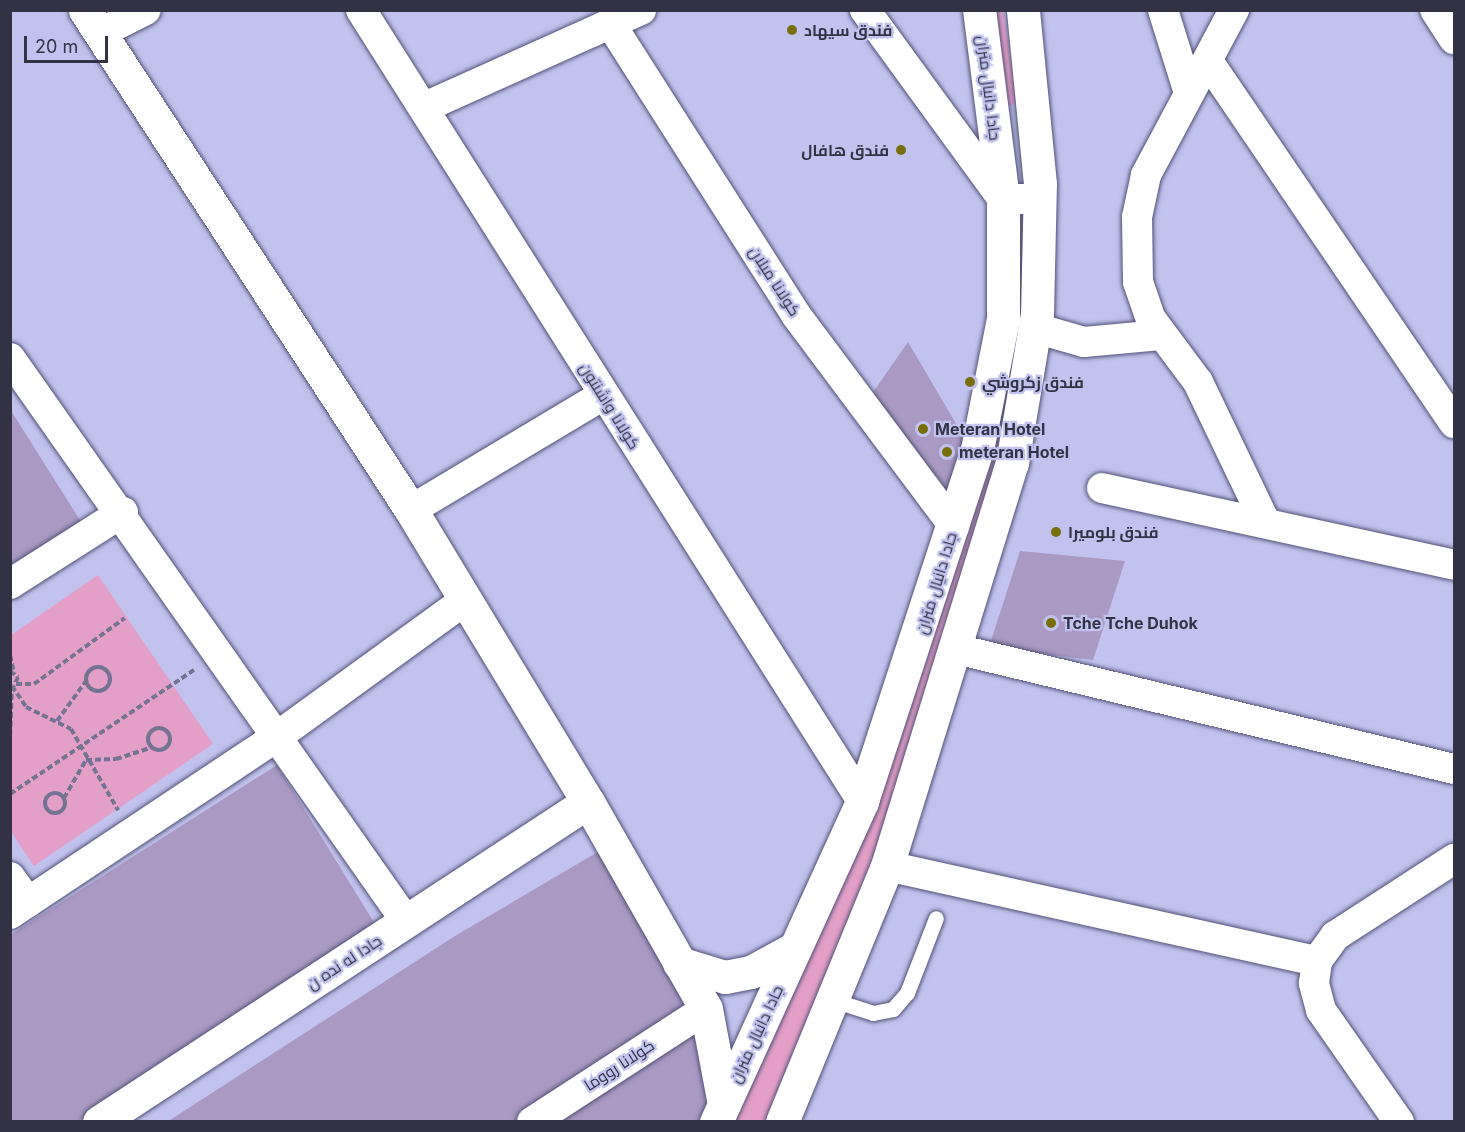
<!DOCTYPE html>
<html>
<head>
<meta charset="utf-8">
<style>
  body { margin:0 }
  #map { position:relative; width:1465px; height:1132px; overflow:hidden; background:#c1c3ee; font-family:Inter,Cairo,sans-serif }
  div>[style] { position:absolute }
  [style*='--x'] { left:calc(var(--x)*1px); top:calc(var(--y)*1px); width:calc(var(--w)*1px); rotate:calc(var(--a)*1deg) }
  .green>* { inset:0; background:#e49fc8 }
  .building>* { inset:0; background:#aa99c2 }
  .path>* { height:4px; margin-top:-2px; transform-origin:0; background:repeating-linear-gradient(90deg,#737491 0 6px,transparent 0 9px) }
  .path>.ring { margin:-2px; padding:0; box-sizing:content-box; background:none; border:4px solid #737491; border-radius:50% }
  .roads { filter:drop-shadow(0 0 2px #525278) drop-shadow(0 0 2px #525278) }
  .service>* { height:15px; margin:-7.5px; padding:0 7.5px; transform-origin:7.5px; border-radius:7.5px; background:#fff }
  .minor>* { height:30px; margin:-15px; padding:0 15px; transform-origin:15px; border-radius:15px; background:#fff }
  .tertiary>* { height:33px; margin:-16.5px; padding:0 16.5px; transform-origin:16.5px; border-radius:16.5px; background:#fff }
  .primary>* { height:33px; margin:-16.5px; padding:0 16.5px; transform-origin:16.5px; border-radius:16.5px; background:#fff }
  .dots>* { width:16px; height:16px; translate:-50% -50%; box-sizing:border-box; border:3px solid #c1c3ee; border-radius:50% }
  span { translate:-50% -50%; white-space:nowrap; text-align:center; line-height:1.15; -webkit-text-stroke:4.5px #c1c3ee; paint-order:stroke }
  .poi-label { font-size:16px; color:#323244; font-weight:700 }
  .left { translate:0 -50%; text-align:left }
  .right { translate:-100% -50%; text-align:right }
  .street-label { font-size:16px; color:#323244 }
  .frame { position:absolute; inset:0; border:12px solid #323244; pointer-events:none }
  .scale { position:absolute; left:24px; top:36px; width:84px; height:27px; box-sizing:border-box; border:3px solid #323244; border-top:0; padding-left:8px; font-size:18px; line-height:21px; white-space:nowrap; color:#323244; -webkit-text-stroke:4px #c1c3ee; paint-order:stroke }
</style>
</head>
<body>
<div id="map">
  <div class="green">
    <i style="clip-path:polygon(990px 11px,1003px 11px,1017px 101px,1009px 107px)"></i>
    <i style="clip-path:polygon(1007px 202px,1036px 203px,1030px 337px,937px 702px,778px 1121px,721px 1122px,951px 547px)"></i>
    <i style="clip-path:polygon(98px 575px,213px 744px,34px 866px,11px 832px,11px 635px)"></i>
  </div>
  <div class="building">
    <i style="clip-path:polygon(908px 342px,975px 456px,946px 516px,867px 401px)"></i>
    <i style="clip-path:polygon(10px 409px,83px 525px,10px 574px)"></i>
    <i style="clip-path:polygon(1020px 551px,1125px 561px,1093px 660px,989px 647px)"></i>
    <i style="clip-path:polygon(277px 765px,375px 924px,77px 1122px,10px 1122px,10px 935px)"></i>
    <i style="clip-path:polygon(608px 846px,701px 1008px,514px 1122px,167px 1122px,455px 936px)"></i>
    <i style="clip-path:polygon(694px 1017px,716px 1122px,532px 1122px)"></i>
  </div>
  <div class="path">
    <i style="--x:10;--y:655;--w:17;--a:77"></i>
    <i class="ring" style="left:86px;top:667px;width:20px;height:20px"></i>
    <i style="--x:10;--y:671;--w:10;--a:37"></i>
    <i style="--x:18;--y:677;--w:10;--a:114"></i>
    <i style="--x:16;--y:684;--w:18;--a:0"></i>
    <i style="--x:34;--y:684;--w:112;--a:-36"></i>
    <i style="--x:12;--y:686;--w:25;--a:56"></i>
    <i style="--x:26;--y:707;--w:50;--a:26.1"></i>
    <i style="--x:71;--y:729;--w:94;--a:59.9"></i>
    <i style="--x:57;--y:721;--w:49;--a:-54.1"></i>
    <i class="ring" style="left:148px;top:728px;width:18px;height:18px"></i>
    <i style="--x:10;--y:736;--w:46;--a:-87.5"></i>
    <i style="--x:10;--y:741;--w:13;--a:90"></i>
    <i class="ring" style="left:45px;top:793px;width:16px;height:16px"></i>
    <i style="--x:10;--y:794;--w:222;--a:-34"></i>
    <i style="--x:64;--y:798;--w:44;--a:-59.9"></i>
    <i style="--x:86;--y:760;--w:30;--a:-2"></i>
    <i style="--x:116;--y:759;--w:38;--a:-18"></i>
  </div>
  <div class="roads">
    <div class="service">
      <i style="--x:833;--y:1000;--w:42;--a:18"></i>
      <i style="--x:873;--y:1013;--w:20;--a:-11"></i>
      <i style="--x:893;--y:1009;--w:21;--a:-49"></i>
      <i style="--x:907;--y:993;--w:80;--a:-68.9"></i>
    </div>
    <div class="minor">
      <i style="--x:361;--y:10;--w:936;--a:57.65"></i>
      <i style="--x:865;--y:10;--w:234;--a:53.9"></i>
      <i style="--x:1003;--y:199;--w:37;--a:0"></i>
      <i style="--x:1163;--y:10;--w:87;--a:72.6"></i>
      <i style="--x:1234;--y:10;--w:187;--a:118.1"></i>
      <i style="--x:1146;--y:175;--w:43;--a:102.1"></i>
      <i style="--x:1137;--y:217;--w:65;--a:89.1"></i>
      <i style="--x:1138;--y:282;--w:39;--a:71"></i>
      <i style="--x:1151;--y:319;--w:79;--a:53.3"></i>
      <i style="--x:1198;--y:382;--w:155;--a:64.4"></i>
      <i style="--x:1435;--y:10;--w:35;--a:57"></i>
      <i style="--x:612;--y:26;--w:343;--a:57.5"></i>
      <i style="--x:796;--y:315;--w:264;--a:53.2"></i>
      <i style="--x:100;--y:33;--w:51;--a:-26.6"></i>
      <i style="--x:1208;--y:61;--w:438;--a:55.8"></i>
      <i style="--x:425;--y:107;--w:237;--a:-24.2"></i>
      <i style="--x:1035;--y:328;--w:51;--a:15.9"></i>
      <i style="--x:1084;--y:342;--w:77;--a:-5.2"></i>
      <i style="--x:10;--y:358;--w:688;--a:54.88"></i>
      <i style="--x:1102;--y:488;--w:360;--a:12.3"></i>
      <i style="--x:411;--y:510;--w:224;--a:-30.9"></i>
      <i style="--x:10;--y:584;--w:134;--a:-32.5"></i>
      <i style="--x:956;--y:649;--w:512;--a:13.55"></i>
      <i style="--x:887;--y:866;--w:440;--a:12.5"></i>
      <i style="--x:10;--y:877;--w:31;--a:54"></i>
      <i style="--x:10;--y:914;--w:322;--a:-33.6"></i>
      <i style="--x:278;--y:736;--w:230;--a:-36"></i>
      <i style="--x:532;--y:1122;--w:207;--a:-33"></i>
      <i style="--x:1399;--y:1122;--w:136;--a:-124.9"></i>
      <i style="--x:1321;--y:1010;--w:28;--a:-105"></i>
      <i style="--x:1314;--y:983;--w:22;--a:-82"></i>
      <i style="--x:1317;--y:961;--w:31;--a:-54"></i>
      <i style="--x:1335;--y:936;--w:142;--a:-32.9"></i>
    </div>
    <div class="tertiary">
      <i style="--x:85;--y:10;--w:597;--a:56.9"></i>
      <i style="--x:411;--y:510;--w:341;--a:58.8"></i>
      <i style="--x:588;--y:802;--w:238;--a:60.3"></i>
      <i style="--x:706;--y:1009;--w:97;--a:79.3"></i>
      <i style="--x:679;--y:963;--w:48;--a:16.9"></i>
      <i style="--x:725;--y:977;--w:26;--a:-11"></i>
      <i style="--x:751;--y:972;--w:50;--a:-28.6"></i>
      <i style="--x:99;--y:1122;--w:584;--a:-33.2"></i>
    </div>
    <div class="primary">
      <i style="--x:716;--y:1122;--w:353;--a:-65.5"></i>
      <i style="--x:862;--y:801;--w:369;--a:-71.9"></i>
      <i style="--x:977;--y:450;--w:134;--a:-78.8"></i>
      <i style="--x:1003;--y:319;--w:120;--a:-90"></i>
      <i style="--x:1003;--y:199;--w:191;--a:-97.2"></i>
      <i style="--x:782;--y:1122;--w:277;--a:-67.7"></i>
      <i style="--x:887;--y:866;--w:422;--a:-72.8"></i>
      <i style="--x:1012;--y:463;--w:151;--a:-80.5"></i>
      <i style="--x:1037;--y:314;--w:130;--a:-88.7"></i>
      <i style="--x:1040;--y:184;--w:175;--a:-95.6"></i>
    </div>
  </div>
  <div class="dots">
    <i style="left:792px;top:30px;background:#786e0c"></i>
    <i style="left:901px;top:150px;background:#786e0c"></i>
    <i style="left:970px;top:382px;background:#786e0c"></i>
    <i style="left:923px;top:429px;background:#786e0c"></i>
    <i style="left:947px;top:452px;background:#786e0c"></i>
    <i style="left:1056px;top:532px;background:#786e0c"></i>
    <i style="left:1051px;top:623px;background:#786e0c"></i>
  </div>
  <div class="poi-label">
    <span class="left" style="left:804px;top:30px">فندق سيهاد</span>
    <span class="right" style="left:889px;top:150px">فندق هافال</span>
    <span class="left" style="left:982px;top:382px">فندق زكروشي</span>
    <span class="left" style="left:935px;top:429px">Meteran Hotel</span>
    <span class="left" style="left:959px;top:452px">meteran Hotel</span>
    <span class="left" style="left:1068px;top:532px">فندق بلوميرا</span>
    <span class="left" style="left:1063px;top:623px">Tche Tche Duhok</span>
  </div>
  <div class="street-label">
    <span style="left:989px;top:88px;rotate:83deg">جادا دانيال متران</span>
    <span style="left:775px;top:281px;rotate:57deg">كولانا ميلان</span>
    <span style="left:610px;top:406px;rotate:58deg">كولانا واشنتون</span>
    <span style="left:936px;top:583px;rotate:-73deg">جادا دانيال متران</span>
    <span style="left:344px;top:962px;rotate:-33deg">جادا له نده ن</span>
    <span style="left:756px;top:1034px;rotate:-65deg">جادا دانيال متران</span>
    <span style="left:619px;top:1065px;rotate:-33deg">كولانا رووما</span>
  </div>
  <div class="frame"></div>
  <div class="scale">20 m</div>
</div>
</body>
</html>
